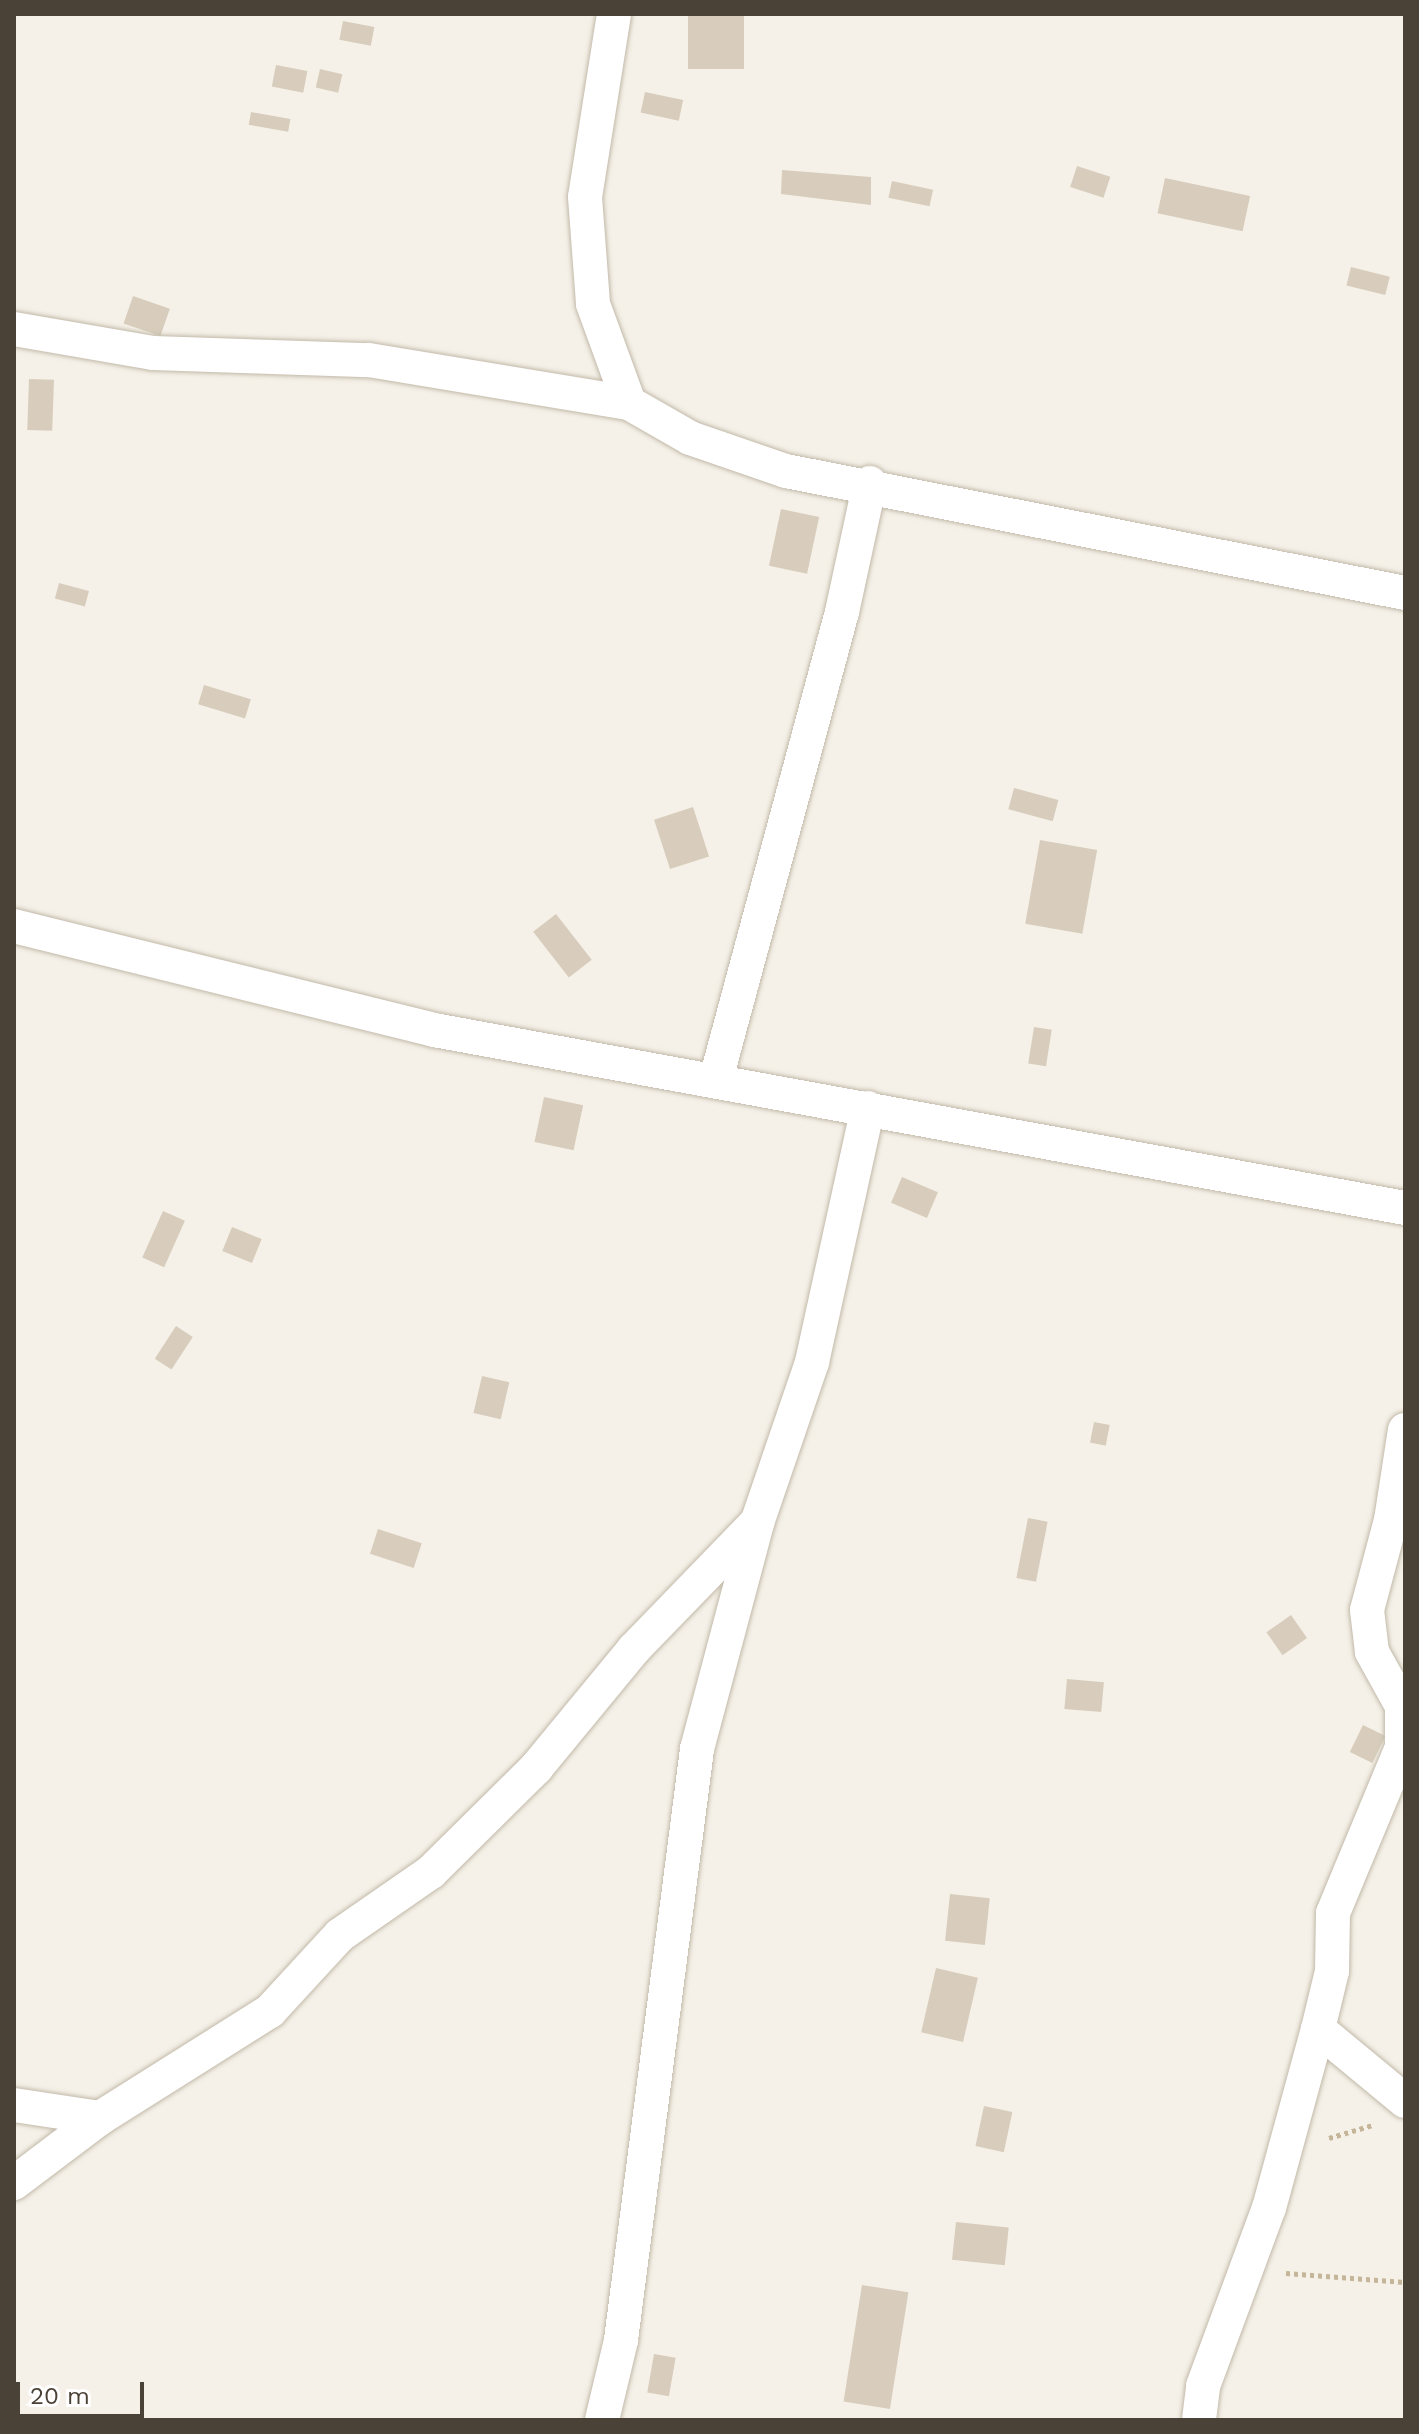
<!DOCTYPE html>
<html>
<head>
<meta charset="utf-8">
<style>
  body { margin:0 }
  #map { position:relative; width:1419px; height:2434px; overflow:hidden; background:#f5f1e8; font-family:"Work Sans",sans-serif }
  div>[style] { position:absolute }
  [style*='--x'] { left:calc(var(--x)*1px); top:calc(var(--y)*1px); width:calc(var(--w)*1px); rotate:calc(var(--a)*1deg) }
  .building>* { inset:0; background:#d8cdbc; transform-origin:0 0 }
  .path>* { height:5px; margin-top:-2.5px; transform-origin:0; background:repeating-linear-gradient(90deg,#c5b599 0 4px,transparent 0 8px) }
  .roads { filter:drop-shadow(0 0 2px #c2b9a9) drop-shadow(0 0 2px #c2b9a9) }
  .street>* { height:34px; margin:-17px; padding:0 17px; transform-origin:17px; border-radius:17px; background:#fff }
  span { translate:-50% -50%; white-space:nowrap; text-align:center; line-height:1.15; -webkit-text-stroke:8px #fff; paint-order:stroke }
  .frame { position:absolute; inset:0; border:16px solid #4a4236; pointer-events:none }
  .scale { position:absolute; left:16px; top:2382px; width:128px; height:36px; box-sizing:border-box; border:4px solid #4a4236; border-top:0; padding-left:10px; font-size:24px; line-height:28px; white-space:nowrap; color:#4a4236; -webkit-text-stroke:6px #fff; paint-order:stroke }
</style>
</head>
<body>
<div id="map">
  <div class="building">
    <i style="left:688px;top:14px;width:56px;height:55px"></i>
    <i style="left:343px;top:21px;width:32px;height:19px;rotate:11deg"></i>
    <i style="left:276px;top:65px;width:32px;height:22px;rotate:11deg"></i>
    <i style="left:320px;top:69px;width:23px;height:19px;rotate:13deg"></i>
    <i style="left:645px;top:92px;width:39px;height:21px;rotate:12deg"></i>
    <i style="left:251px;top:112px;width:40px;height:13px;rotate:10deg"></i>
    <i style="left:1077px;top:166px;width:35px;height:22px;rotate:18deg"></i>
    <i style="clip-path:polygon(782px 170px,871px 177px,871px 205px,781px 194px)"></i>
    <i style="left:1165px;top:178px;width:87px;height:36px;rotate:12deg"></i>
    <i style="left:892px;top:181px;width:42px;height:17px;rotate:12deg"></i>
    <i style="left:1351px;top:267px;width:40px;height:19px;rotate:14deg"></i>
    <i style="left:133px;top:296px;width:39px;height:29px;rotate:19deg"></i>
    <i style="left:29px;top:379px;width:25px;height:51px;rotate:2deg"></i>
    <i style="left:781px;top:509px;width:39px;height:58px;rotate:12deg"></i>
    <i style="left:59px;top:583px;width:31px;height:16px;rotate:15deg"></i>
    <i style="left:204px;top:685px;width:49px;height:20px;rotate:17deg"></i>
    <i style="left:1014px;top:788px;width:46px;height:22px;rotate:15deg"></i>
    <i style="left:693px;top:807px;width:52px;height:41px;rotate:72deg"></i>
    <i style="left:1040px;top:840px;width:58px;height:85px;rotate:10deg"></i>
    <i style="left:556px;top:914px;width:58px;height:29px;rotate:52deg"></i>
    <i style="left:1034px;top:1027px;width:18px;height:37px;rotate:9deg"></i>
    <i style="left:544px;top:1097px;width:40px;height:46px;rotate:12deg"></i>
    <i style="left:902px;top:1177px;width:39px;height:28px;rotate:23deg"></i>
    <i style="left:163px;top:1211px;width:24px;height:51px;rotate:24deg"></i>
    <i style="left:232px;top:1227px;width:32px;height:26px;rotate:22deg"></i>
    <i style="left:176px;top:1326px;width:20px;height:39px;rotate:33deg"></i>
    <i style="left:482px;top:1376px;width:28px;height:38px;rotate:13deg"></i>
    <i style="left:1094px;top:1422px;width:16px;height:21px;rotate:11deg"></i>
    <i style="left:1028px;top:1518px;width:20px;height:61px;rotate:11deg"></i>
    <i style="left:378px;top:1529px;width:46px;height:26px;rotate:18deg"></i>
    <i style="left:1291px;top:1615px;width:28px;height:30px;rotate:55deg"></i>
    <i style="left:1067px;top:1679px;width:37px;height:30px;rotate:5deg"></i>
    <i style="left:1363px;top:1725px;width:25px;height:30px;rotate:26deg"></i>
    <i style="left:950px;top:1894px;width:40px;height:47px;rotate:6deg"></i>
    <i style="left:936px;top:1968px;width:43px;height:66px;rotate:13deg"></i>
    <i style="left:984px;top:2106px;width:29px;height:41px;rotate:12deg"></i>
    <i style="left:956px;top:2222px;width:53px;height:38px;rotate:6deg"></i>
    <i style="left:862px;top:2285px;width:47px;height:118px;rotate:9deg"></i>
    <i style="left:654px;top:2354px;width:22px;height:39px;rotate:10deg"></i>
  </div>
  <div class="path">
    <i style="--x:1329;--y:2138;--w:46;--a:-16.5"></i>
    <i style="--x:1286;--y:2273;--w:119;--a:4.3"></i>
  </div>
  <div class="roads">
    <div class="street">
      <i style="--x:614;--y:14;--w:185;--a:99"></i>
      <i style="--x:585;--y:197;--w:107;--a:85.7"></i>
      <i style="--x:593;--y:304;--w:105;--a:70"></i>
      <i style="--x:629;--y:403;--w:70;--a:29.8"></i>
      <i style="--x:690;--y:438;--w:102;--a:19"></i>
      <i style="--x:786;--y:471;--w:631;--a:11.15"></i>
      <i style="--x:14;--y:329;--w:141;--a:9.8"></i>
      <i style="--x:153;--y:353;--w:216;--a:1.9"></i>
      <i style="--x:369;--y:360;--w:264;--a:9.4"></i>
      <i style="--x:14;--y:926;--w:433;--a:13.9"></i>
      <i style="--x:434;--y:1030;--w:987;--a:10.39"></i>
      <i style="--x:716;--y:1079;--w:484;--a:-74.9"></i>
      <i style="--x:842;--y:612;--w:132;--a:-77.8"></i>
      <i style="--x:1318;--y:2029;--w:113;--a:39.6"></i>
      <i style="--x:14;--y:2105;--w:87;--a:8.6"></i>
      <i style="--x:14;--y:2183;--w:108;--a:-37.1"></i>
      <i style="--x:100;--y:2118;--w:201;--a:-32.2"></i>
      <i style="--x:270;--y:2011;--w:103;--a:-47.4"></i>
      <i style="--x:340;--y:1935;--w:111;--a:-34.7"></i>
      <i style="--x:431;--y:1872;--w:148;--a:-44.7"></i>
      <i style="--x:536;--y:1768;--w:154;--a:-50.5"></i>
      <i style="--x:634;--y:1649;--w:174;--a:-45.9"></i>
      <i style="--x:602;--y:2420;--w:82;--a:-76.6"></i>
      <i style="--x:621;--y:2340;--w:596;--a:-82.67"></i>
      <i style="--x:697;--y:1749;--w:234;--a:-75.1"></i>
      <i style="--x:757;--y:1523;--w:170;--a:-71.1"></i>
      <i style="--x:812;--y:1362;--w:260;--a:-77.6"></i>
      <i style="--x:1199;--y:2420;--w:34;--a:-83"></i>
      <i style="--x:1203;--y:2386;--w:190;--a:-69.7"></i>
      <i style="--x:1269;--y:2208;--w:186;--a:-74.7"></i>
      <i style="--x:1318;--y:2029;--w:60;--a:-76.4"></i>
      <i style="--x:1332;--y:1971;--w:58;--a:-89"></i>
      <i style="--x:1333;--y:1913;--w:180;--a:-67.4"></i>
      <i style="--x:1402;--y:1747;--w:41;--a:-90"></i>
      <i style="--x:1402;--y:1706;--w:62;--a:-119.1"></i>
      <i style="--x:1372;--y:1652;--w:42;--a:-96.8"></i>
      <i style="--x:1367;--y:1610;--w:93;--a:-75.1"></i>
      <i style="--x:1391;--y:1520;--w:91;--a:-81.2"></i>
    </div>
  </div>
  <div class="frame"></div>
  <div class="scale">20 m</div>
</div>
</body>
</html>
